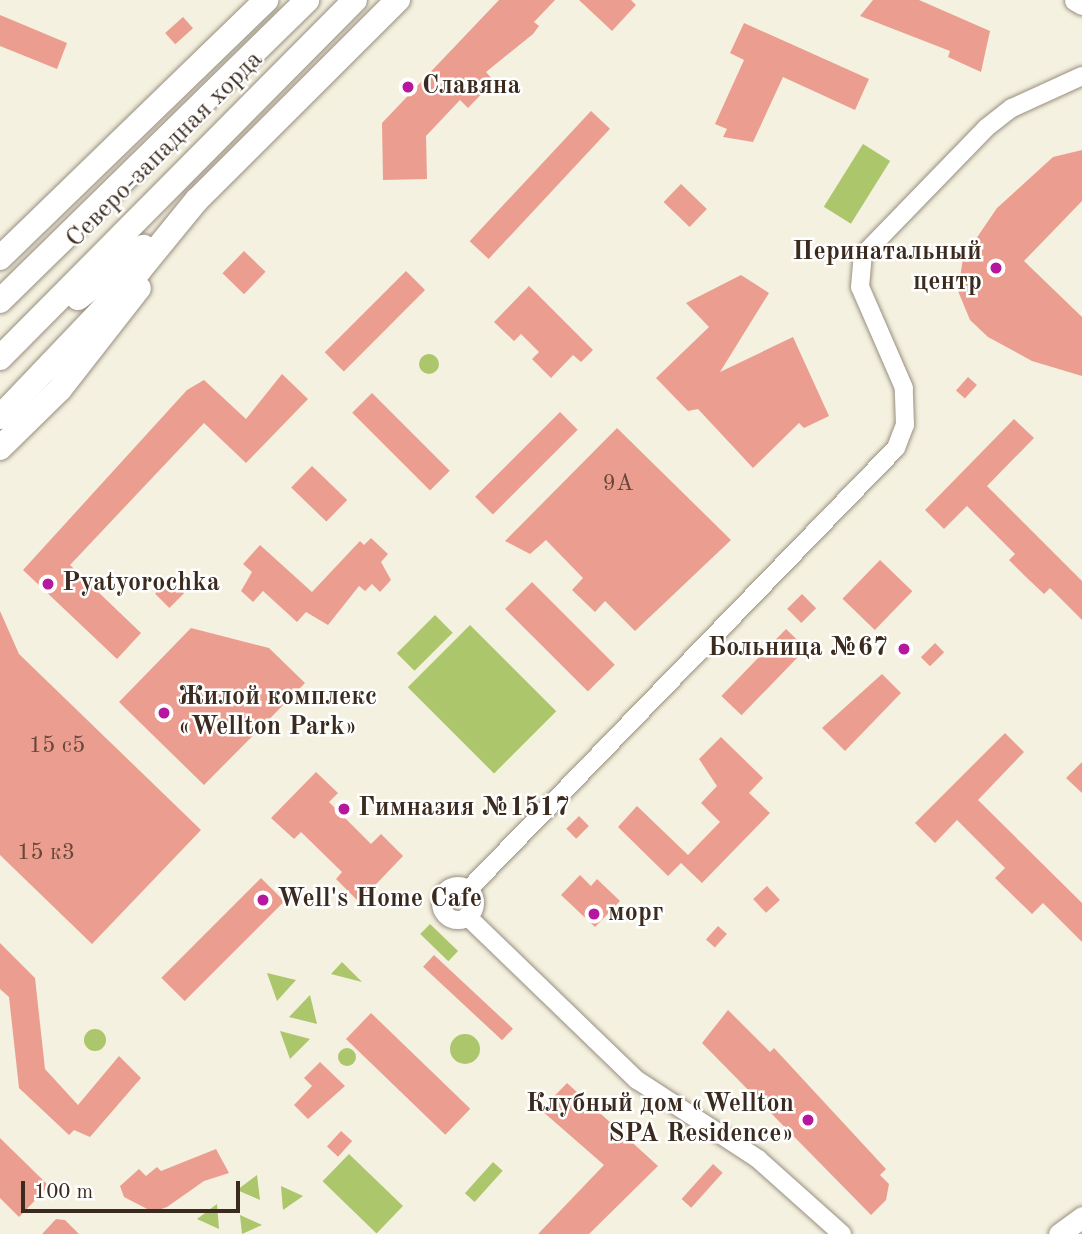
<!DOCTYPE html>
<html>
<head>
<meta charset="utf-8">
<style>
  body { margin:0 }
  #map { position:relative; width:1082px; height:1234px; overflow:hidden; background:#f4f1e0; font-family:"Old Standard TT",serif }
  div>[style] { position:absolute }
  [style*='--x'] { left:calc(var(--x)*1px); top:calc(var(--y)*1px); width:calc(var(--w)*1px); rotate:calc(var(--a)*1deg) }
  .green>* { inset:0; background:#acc66c; transform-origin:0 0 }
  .round { border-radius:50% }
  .building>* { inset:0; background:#eb9e8f; transform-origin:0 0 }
  .roads { filter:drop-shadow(0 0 2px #988e7f) drop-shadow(0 0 2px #988e7f) }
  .minor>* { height:18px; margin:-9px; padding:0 9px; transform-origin:9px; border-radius:9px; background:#fff }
  .minor>.ring { margin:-9px; padding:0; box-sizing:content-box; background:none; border:18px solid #fff; border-radius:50% }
  .tertiary>* { height:21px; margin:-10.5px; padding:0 10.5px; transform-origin:10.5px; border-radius:10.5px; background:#fff }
  .secondary>* { height:24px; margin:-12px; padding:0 12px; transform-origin:12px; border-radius:12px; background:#fff }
  .dots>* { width:19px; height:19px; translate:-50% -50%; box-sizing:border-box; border:4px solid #fff; border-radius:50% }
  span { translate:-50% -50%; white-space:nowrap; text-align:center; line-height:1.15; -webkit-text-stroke:5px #fff; paint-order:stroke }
  .number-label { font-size:23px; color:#67473a }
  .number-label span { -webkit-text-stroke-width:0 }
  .poi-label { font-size:26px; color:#3b2a1e; font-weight:700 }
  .left { translate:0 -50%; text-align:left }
  .right { translate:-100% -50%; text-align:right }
  .street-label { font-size:26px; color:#3b2a1e }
  .scale { position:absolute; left:21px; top:1181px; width:219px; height:32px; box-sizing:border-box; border:4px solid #3b2a1e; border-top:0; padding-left:9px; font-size:21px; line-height:24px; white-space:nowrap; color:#3b2a1e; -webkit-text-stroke:5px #fff; paint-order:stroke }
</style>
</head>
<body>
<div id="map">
  <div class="green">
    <i style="left:863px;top:144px;width:32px;height:74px;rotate:32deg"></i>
    <i class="round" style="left:419px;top:354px;width:20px;height:20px"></i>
    <i style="left:435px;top:615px;width:25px;height:54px;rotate:45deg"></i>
    <i style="left:470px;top:625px;width:122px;height:88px;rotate:45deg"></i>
    <i style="left:430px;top:924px;width:39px;height:14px;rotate:44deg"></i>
    <i style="clip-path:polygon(342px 962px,362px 982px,331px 974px)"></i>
    <i style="clip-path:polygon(267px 973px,296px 980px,277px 1001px)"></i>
    <i style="clip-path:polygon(310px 995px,317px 1024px,289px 1017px)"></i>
    <i class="round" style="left:84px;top:1029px;width:22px;height:22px"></i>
    <i style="clip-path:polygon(280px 1031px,310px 1039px,290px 1059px)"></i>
    <i class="round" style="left:450px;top:1034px;width:30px;height:30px"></i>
    <i class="round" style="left:338px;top:1048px;width:18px;height:18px"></i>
    <i style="left:349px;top:1154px;width:75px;height:38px;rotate:44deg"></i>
    <i style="left:493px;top:1162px;width:13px;height:42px;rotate:42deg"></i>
    <i style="clip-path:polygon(257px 1175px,260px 1200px,237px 1190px)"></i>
    <i style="clip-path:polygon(281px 1186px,303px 1196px,283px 1210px)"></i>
    <i style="clip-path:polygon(217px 1204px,219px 1229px,197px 1219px)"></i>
    <i style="clip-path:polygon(240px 1215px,262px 1225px,242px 1234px)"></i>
  </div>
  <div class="building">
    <i style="clip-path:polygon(499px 0,555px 0,534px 22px,539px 26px,533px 34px,486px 72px,494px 81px,468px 108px,460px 100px,426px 136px,427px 179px,383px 180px,382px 123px)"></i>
    <i style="clip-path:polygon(579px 0,631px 0,636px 5px,612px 31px)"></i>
    <i style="clip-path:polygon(873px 0,919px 0,990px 31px,981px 72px,948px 57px,950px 51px,860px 16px)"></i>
    <i style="clip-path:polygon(0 15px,67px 43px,57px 69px,0 46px)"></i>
    <i style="left:183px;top:17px;width:15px;height:24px;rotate:48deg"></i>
    <i style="clip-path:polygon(744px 23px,869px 79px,855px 110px,783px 77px,753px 142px,723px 137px,727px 129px,715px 124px,744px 60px,730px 53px)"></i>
    <i style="left:591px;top:111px;width:26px;height:178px;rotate:43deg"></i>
    <i style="clip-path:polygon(1082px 150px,1082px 201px,1024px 261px,1082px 317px,1082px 376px,1032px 361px,988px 337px,970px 320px,958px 291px,963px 258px,997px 208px,1053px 157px)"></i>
    <i style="left:681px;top:184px;width:36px;height:25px;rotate:44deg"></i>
    <i style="left:244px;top:251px;width:30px;height:31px;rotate:44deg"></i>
    <i style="left:406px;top:271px;width:27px;height:115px;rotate:45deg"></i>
    <i style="clip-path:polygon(741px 275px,769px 293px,720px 372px,793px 337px,829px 416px,804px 428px,799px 423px,753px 468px,698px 409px,688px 411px,656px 378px,709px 327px,686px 303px)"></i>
    <i style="clip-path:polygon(529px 286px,593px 350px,581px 362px,573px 355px,551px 378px,532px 359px,539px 352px,521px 334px,514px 341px,494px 322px)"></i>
    <i style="clip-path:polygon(282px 374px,308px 399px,246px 463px,204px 423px,70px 565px,141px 633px,117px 659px,23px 570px,187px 390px,204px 380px,246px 419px)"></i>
    <i style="left:968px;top:377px;width:12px;height:18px;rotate:42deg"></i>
    <i style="left:372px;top:393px;width:110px;height:28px;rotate:45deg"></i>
    <i style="left:560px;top:412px;width:25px;height:120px;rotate:45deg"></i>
    <i style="clip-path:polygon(1014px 419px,1034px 438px,987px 486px,1082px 581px,1082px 620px,1050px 588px,1044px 594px,1026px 577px,1009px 560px,1015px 554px,967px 506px,944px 529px,925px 510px)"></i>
    <i style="clip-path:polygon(617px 428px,731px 540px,635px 631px,605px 601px,595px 612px,572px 590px,583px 578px,546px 540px,530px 554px,505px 541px)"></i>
    <i style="left:312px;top:466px;width:49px;height:30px;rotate:44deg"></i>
    <i style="clip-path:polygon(371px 538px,388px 554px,381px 562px,391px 580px,380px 592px,372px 584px,365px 591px,359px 586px,328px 625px,306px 612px,297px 622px,263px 591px,253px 602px,241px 591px,252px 572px,243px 564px,260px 545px,312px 592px,360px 541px,364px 545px)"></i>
    <i style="left:880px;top:560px;width:45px;height:54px;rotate:44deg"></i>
    <i style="left:170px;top:579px;width:20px;height:21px;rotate:45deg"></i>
    <i style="left:532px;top:582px;width:117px;height:38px;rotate:45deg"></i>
    <i style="left:802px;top:594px;width:20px;height:21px;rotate:45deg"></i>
    <i style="clip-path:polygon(0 611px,19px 654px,201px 830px,92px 944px,0 855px)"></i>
    <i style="clip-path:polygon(191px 628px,269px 648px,305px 683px,204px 785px,119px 702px)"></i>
    <i style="left:786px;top:629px;width:28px;height:93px;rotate:44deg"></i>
    <i style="left:935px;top:643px;width:13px;height:20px;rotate:45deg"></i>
    <i style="clip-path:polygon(882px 674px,901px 693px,845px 751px,822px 728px)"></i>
    <i style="clip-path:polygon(1005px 733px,1024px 752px,978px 800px,1082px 903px,1082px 942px,1043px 903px,1032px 914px,995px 878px,1005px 868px,957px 820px,935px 843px,915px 823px)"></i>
    <i style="clip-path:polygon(721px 737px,763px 778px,749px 793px,770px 813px,702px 883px,681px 863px,668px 876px,618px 827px,637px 806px,688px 855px,720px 822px,701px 803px,717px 786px,699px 759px)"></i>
    <i style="clip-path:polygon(1082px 762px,1082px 793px,1066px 778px)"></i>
    <i style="clip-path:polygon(316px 772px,338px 793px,329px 802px,371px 844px,381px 834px,403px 856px,359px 902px,336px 879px,342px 872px,301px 832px,294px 839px,271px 818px)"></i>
    <i style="left:579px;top:816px;width:14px;height:18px;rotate:45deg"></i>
    <i style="clip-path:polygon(580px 875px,591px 886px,597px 879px,620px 901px,595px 927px,561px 895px)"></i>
    <i style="left:261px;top:878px;width:33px;height:141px;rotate:45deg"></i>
    <i style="left:767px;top:886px;width:19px;height:19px;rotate:47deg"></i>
    <i style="left:718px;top:926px;width:12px;height:18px;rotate:42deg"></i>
    <i style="clip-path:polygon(0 943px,35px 978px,45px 1069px,78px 1105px,119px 1056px,141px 1078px,90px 1137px,74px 1130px,69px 1135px,19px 1088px,9px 997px,0 989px)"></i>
    <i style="left:434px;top:955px;width:108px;height:16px;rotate:43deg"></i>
    <i style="clip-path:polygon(728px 1010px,770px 1052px,774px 1048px,886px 1169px,880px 1175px,889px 1184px,886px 1200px,871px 1215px,702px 1043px)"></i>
    <i style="left:371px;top:1013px;width:138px;height:36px;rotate:44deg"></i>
    <i style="clip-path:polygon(320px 1062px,345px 1086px,308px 1119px,294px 1105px,312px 1086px,304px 1078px)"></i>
    <i style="clip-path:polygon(567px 1083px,658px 1166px,589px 1234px,538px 1234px,604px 1165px,541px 1110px)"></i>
    <i style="left:341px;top:1131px;width:15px;height:21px;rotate:42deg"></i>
    <i style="clip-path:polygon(0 1138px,49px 1186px,19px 1217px,0 1198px)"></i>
    <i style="clip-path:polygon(216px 1149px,229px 1173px,204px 1181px,167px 1207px,153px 1212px,124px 1197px,120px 1186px,139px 1169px,146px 1176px,157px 1167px,161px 1171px)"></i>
    <i style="left:713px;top:1164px;width:13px;height:47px;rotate:42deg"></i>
    <i style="clip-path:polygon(56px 1219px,65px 1220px,79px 1234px,42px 1234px)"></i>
  </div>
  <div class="roads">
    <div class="minor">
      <i class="ring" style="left:441px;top:886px;width:16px;height:16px"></i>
      <i style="--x:468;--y:890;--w:615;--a:-45.92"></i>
      <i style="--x:896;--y:448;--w:25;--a:-69"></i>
      <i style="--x:905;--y:425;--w:37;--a:-92"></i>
      <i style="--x:904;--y:388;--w:110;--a:-113.5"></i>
      <i style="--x:860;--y:287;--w:32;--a:-85"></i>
      <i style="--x:863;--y:255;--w:177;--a:-45.9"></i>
      <i style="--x:986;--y:128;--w:33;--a:-38"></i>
      <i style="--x:1012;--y:108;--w:77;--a:-24.6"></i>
      <i style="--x:467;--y:916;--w:236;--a:44"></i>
      <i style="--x:637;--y:1080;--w:145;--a:33.1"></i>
      <i style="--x:758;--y:1159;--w:113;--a:41.8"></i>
    </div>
    <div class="tertiary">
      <i style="--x:1075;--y:0;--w:8;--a:30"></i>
      <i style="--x:1059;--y:1234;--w:29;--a:-36"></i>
    </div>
    <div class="secondary">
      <i style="--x:0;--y:258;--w:371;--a:-44.1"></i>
      <i style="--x:78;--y:298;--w:83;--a:-38.1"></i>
      <i style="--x:0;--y:301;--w:430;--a:-44.4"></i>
      <i style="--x:0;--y:358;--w:504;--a:-45.24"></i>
      <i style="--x:0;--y:417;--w:202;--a:-46.4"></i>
      <i style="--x:139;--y:271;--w:92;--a:-50.8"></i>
      <i style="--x:197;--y:200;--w:284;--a:-44.9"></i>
      <i style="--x:0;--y:448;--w:84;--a:-44.5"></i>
      <i style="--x:60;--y:389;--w:128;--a:-52"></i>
    </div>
  </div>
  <div class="dots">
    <i style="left:408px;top:87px;background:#b5179e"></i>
    <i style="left:996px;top:268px;background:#b5179e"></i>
    <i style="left:48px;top:584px;background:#b5179e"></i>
    <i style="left:904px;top:649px;background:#b5179e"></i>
    <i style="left:164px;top:713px;background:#b5179e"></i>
    <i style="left:344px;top:809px;background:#b5179e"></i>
    <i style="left:263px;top:900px;background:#b5179e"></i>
    <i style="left:594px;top:914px;background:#b5179e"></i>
    <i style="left:808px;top:1120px;background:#b5179e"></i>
  </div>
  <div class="number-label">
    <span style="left:618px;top:484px">9А</span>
    <span style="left:57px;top:746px">15 с5</span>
    <span style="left:46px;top:853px">15 к3</span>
  </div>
  <div class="poi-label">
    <span class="left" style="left:422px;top:87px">Славяна</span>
    <span class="right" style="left:982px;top:268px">Перинатальный<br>центр</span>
    <span class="left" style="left:62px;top:584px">Pyatyorochka</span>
    <span class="right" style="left:888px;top:649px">Больница №67</span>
    <span class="left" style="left:178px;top:713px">Жилой комплекс<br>«Wellton Park»</span>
    <span class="left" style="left:358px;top:809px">Гимназия №1517</span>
    <span class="left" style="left:277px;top:900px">Well's Home Cafe</span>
    <span class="left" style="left:608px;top:914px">морг</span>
    <span class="right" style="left:794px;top:1120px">Клубный дом «Wellton<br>SPA Residence»</span>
  </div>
  <div class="street-label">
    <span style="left:165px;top:150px;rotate:-45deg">Северо-западная хорда</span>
  </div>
  <div class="scale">100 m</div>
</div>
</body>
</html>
